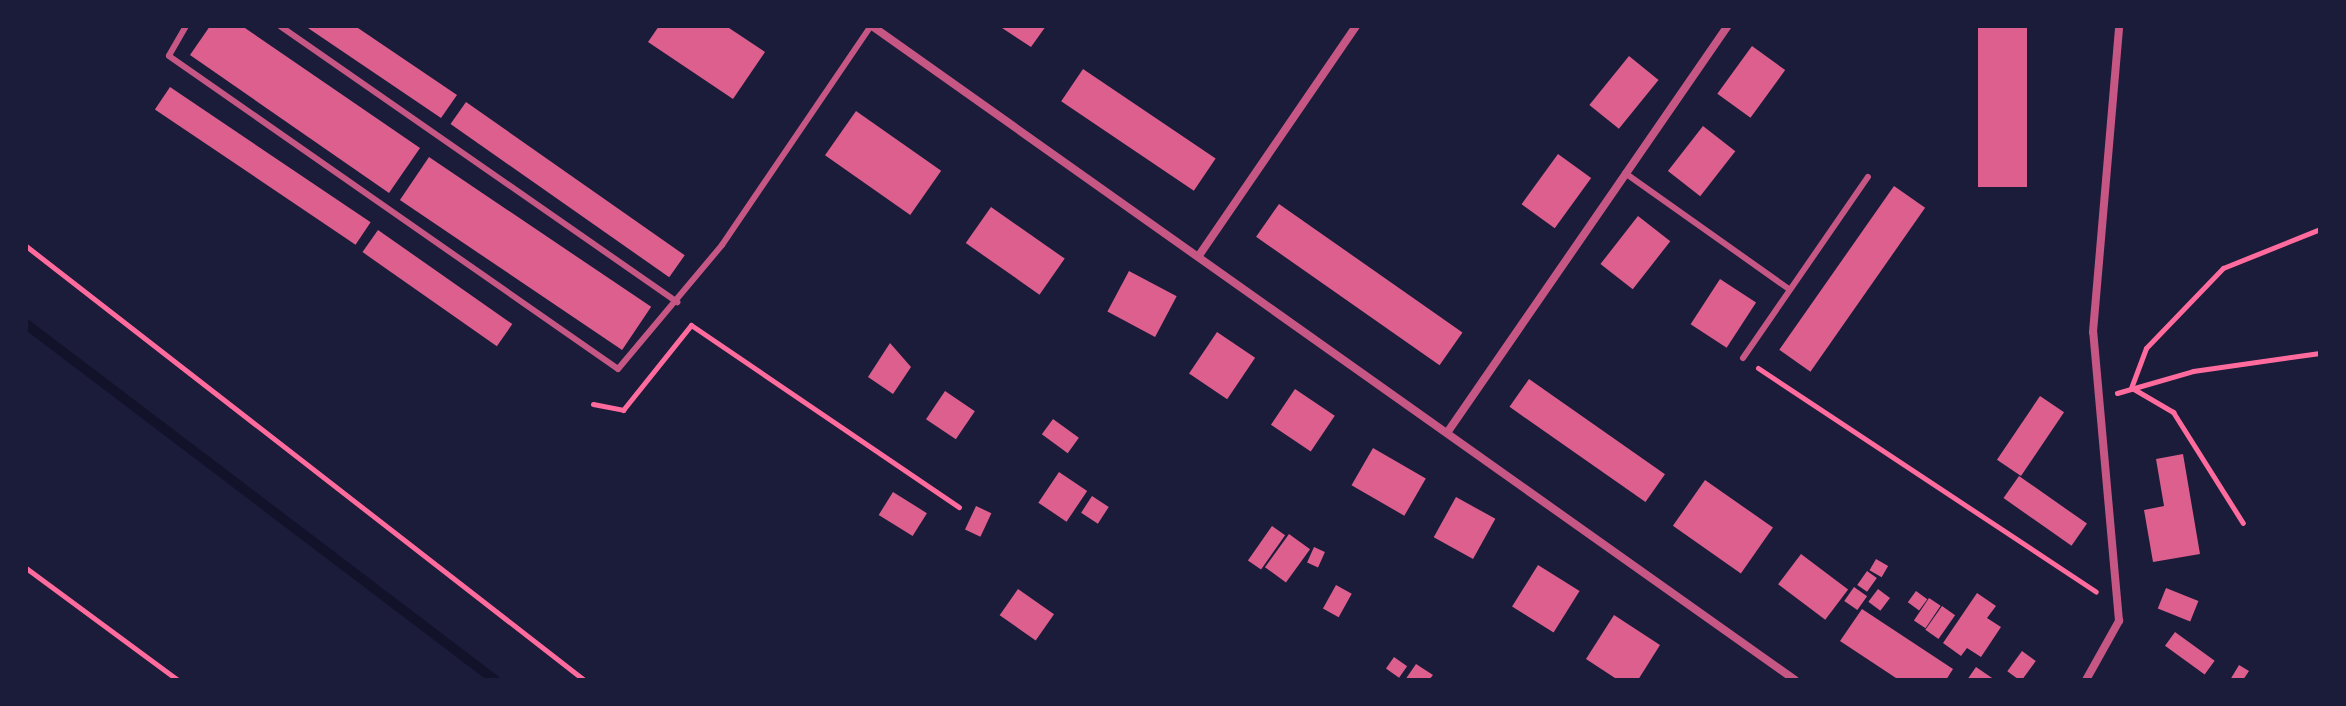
<!DOCTYPE html>
<html>
<head>
<meta charset="utf-8">
<style>
  body { margin:0 }
  #map { position:relative; width:2346px; height:706px; overflow:hidden; background:#1b1b3a; font-family:Quicksand,sans-serif }
  div>[style] { position:absolute }
  [style*='--x'] { left:calc(var(--x)*1px); top:calc(var(--y)*1px); width:calc(var(--w)*1px); rotate:calc(var(--a)*1deg) }
  .stream>* { height:10px; margin:-5px; padding:0 5px; transform-origin:5px; border-radius:5px; background:#12122b }
  .building>* { inset:0; background:#dd5f8e; transform-origin:0 0 }
  .path>* { height:5px; margin:-2.5px; padding:0 2.5px; transform-origin:2.5px; border-radius:2.5px; background:#ff6b9d }
  .service>* { height:6px; margin:-3px; padding:0 3px; transform-origin:3px; border-radius:3px; background:#c65784 }
  .minor>* { height:8px; margin:-4px; padding:0 4px; transform-origin:4px; border-radius:4px; background:#c65784 }
  span { translate:-50% -50%; white-space:nowrap; text-align:center; line-height:1.15; -webkit-text-stroke:8px #1b1b3a; paint-order:stroke }
  .frame { position:absolute; inset:0; border:28px solid #1b1b3a; pointer-events:none }
</style>
</head>
<body>
<div id="map">
  <div class="stream">
    <i style="--x:26;--y:324;--w:589;--a:37.2"></i>
  </div>
  <div class="building">
    <i style="clip-path:polygon(210px 26px,242px 26px,420px 148px,389px 193px,190px 55px)"></i>
    <i style="clip-path:polygon(305px 26px,355px 26px,457px 95px,441px 118px)"></i>
    <i style="clip-path:polygon(659px 26px,726px 26px,765px 52px,733px 99px,648px 42px)"></i>
    <i style="clip-path:polygon(999px 26px,1046px 26px,1031px 47px)"></i>
    <i style="left:1978px;top:26px;width:49px;height:161px"></i>
    <i style="left:1752px;top:46px;width:41px;height:59px;rotate:36deg"></i>
    <i style="left:1629px;top:56px;width:38px;height:63px;rotate:39deg"></i>
    <i style="left:1083px;top:69px;width:160px;height:39px;rotate:34deg"></i>
    <i style="left:170px;top:87px;width:242px;height:27px;rotate:34deg"></i>
    <i style="left:466px;top:102px;width:267px;height:27px;rotate:35deg"></i>
    <i style="left:856px;top:111px;width:104px;height:54px;rotate:35deg"></i>
    <i style="left:1703px;top:126px;width:41px;height:57px;rotate:38deg"></i>
    <i style="left:1558px;top:154px;width:41px;height:62px;rotate:36deg"></i>
    <i style="left:429px;top:157px;width:268px;height:52px;rotate:34deg"></i>
    <i style="left:1894px;top:186px;width:38px;height:200px;rotate:35deg"></i>
    <i style="left:1279px;top:204px;width:224px;height:40px;rotate:35deg"></i>
    <i style="left:991px;top:207px;width:90px;height:44px;rotate:35deg"></i>
    <i style="left:1638px;top:216px;width:41px;height:61px;rotate:38deg"></i>
    <i style="left:378px;top:230px;width:164px;height:27px;rotate:35deg"></i>
    <i style="left:1129px;top:271px;width:54px;height:46px;rotate:28deg"></i>
    <i style="left:1720px;top:279px;width:43px;height:54px;rotate:33deg"></i>
    <i style="left:1217px;top:332px;width:46px;height:50px;rotate:34deg"></i>
    <i style="clip-path:polygon(890px 343px,911px 367px,893px 394px,868px 377px)"></i>
    <i style="left:1529px;top:379px;width:166px;height:34px;rotate:35deg"></i>
    <i style="left:1295px;top:389px;width:48px;height:43px;rotate:34deg"></i>
    <i style="left:945px;top:391px;width:36px;height:34px;rotate:34deg"></i>
    <i style="left:2040px;top:396px;width:29px;height:77px;rotate:34deg"></i>
    <i style="left:1053px;top:419px;width:32px;height:19px;rotate:36deg"></i>
    <i style="left:1373px;top:448px;width:61px;height:43px;rotate:30deg"></i>
    <i style="clip-path:polygon(2183px 454px,2200px 554px,2153px 562px,2144px 510px,2164px 506px,2156px 459px)"></i>
    <i style="left:1059px;top:472px;width:34px;height:37px;rotate:34deg"></i>
    <i style="left:2019px;top:476px;width:83px;height:27px;rotate:35deg"></i>
    <i style="left:1705px;top:480px;width:83px;height:56px;rotate:35deg"></i>
    <i style="left:893px;top:492px;width:40px;height:27px;rotate:32deg"></i>
    <i style="left:1092px;top:496px;width:20px;height:20px;rotate:33deg"></i>
    <i style="left:1456px;top:497px;width:45px;height:46px;rotate:29deg"></i>
    <i style="left:976px;top:506px;width:17px;height:26px;rotate:25deg"></i>
    <i style="left:1272px;top:526px;width:16px;height:42px;rotate:35deg"></i>
    <i style="left:1289px;top:534px;width:26px;height:41px;rotate:36deg"></i>
    <i style="left:1314px;top:547px;width:12px;height:17px;rotate:24deg"></i>
    <i style="left:1801px;top:554px;width:59px;height:38px;rotate:37deg"></i>
    <i style="left:1876px;top:559px;width:14px;height:13px;rotate:30deg"></i>
    <i style="left:1538px;top:565px;width:49px;height:49px;rotate:32deg"></i>
    <i style="left:1867px;top:571px;width:12px;height:17px;rotate:35deg"></i>
    <i style="left:1336px;top:585px;width:18px;height:27px;rotate:29deg"></i>
    <i style="left:1854px;top:587px;width:16px;height:17px;rotate:35deg"></i>
    <i style="left:2166px;top:588px;width:35px;height:22px;rotate:22deg"></i>
    <i style="left:1018px;top:589px;width:44px;height:32px;rotate:35deg"></i>
    <i style="left:1878px;top:589px;width:15px;height:16px;rotate:37deg"></i>
    <i style="left:1916px;top:591px;width:14px;height:14px;rotate:36deg"></i>
    <i style="clip-path:polygon(1977px 593px,1996px 606px,1987px 618px,2001px 627px,1981px 657px,1967px 648px,1961px 656px,1943px 643px)"></i>
    <i style="left:1929px;top:598px;width:14px;height:27px;rotate:34deg"></i>
    <i style="left:1942px;top:606px;width:16px;height:29px;rotate:35deg"></i>
    <i style="clip-path:polygon(1862px 609px,1953px 669px,1946px 680px,1899px 680px,1840px 641px)"></i>
    <i style="clip-path:polygon(1614px 615px,1660px 645px,1638px 680px,1618px 680px,1586px 659px)"></i>
    <i style="left:2175px;top:632px;width:49px;height:17px;rotate:36deg"></i>
    <i style="left:2022px;top:651px;width:17px;height:25px;rotate:36deg"></i>
    <i style="left:1394px;top:657px;width:16px;height:14px;rotate:35deg"></i>
    <i style="clip-path:polygon(1416px 664px,1433px 675px,1429px 680px,1405px 680px)"></i>
    <i style="clip-path:polygon(2239px 665px,2249px 671px,2243px 680px,2230px 680px)"></i>
    <i style="clip-path:polygon(1976px 667px,1995px 680px,1967px 680px)"></i>
  </div>
  <div class="path">
    <i style="--x:26;--y:246;--w:707;--a:37.87"></i>
    <i style="--x:1758;--y:368;--w:405;--a:33.5"></i>
    <i style="--x:2131;--y:388;--w:43;--a:-69.4"></i>
    <i style="--x:2146;--y:348;--w:111;--a:-46.1"></i>
    <i style="--x:2223;--y:268;--w:105;--a:-21.9"></i>
    <i style="--x:2132;--y:388;--w:48;--a:30.3"></i>
    <i style="--x:2173;--y:412;--w:131;--a:57.8"></i>
    <i style="--x:2117;--y:393;--w:79;--a:-16.1"></i>
    <i style="--x:2193;--y:371;--w:128;--a:-8.1"></i>
    <i style="--x:593;--y:404;--w:31;--a:11"></i>
    <i style="--x:623;--y:410;--w:109;--a:-51.3"></i>
    <i style="--x:691;--y:325;--w:324;--a:34.2"></i>
    <i style="--x:26;--y:568;--w:189;--a:36.4"></i>
  </div>
  <div class="service">
    <i style="--x:186;--y:26;--w:34;--a:120"></i>
    <i style="--x:169;--y:56;--w:547;--a:34.88"></i>
    <i style="--x:618;--y:369;--w:162;--a:-50"></i>
    <i style="--x:722;--y:245;--w:265;--a:-55.8"></i>
    <i style="--x:280;--y:26;--w:484;--a:34.8"></i>
    <i style="--x:1625;--y:173;--w:201;--a:35.3"></i>
    <i style="--x:1743;--y:358;--w:220;--a:-55.4"></i>
  </div>
  <div class="minor">
    <i style="--x:872;--y:26;--w:1131;--a:35.32"></i>
    <i style="--x:1200;--y:254;--w:276;--a:-55.6"></i>
    <i style="--x:1449;--y:430;--w:491;--a:-55.4"></i>
    <i style="--x:2086;--y:680;--w:68;--a:-60.8"></i>
    <i style="--x:2119;--y:621;--w:290;--a:-95.1"></i>
    <i style="--x:2093;--y:332;--w:307;--a:-85.1"></i>
  </div>
  <div class="frame"></div>
</div>
</body>
</html>
